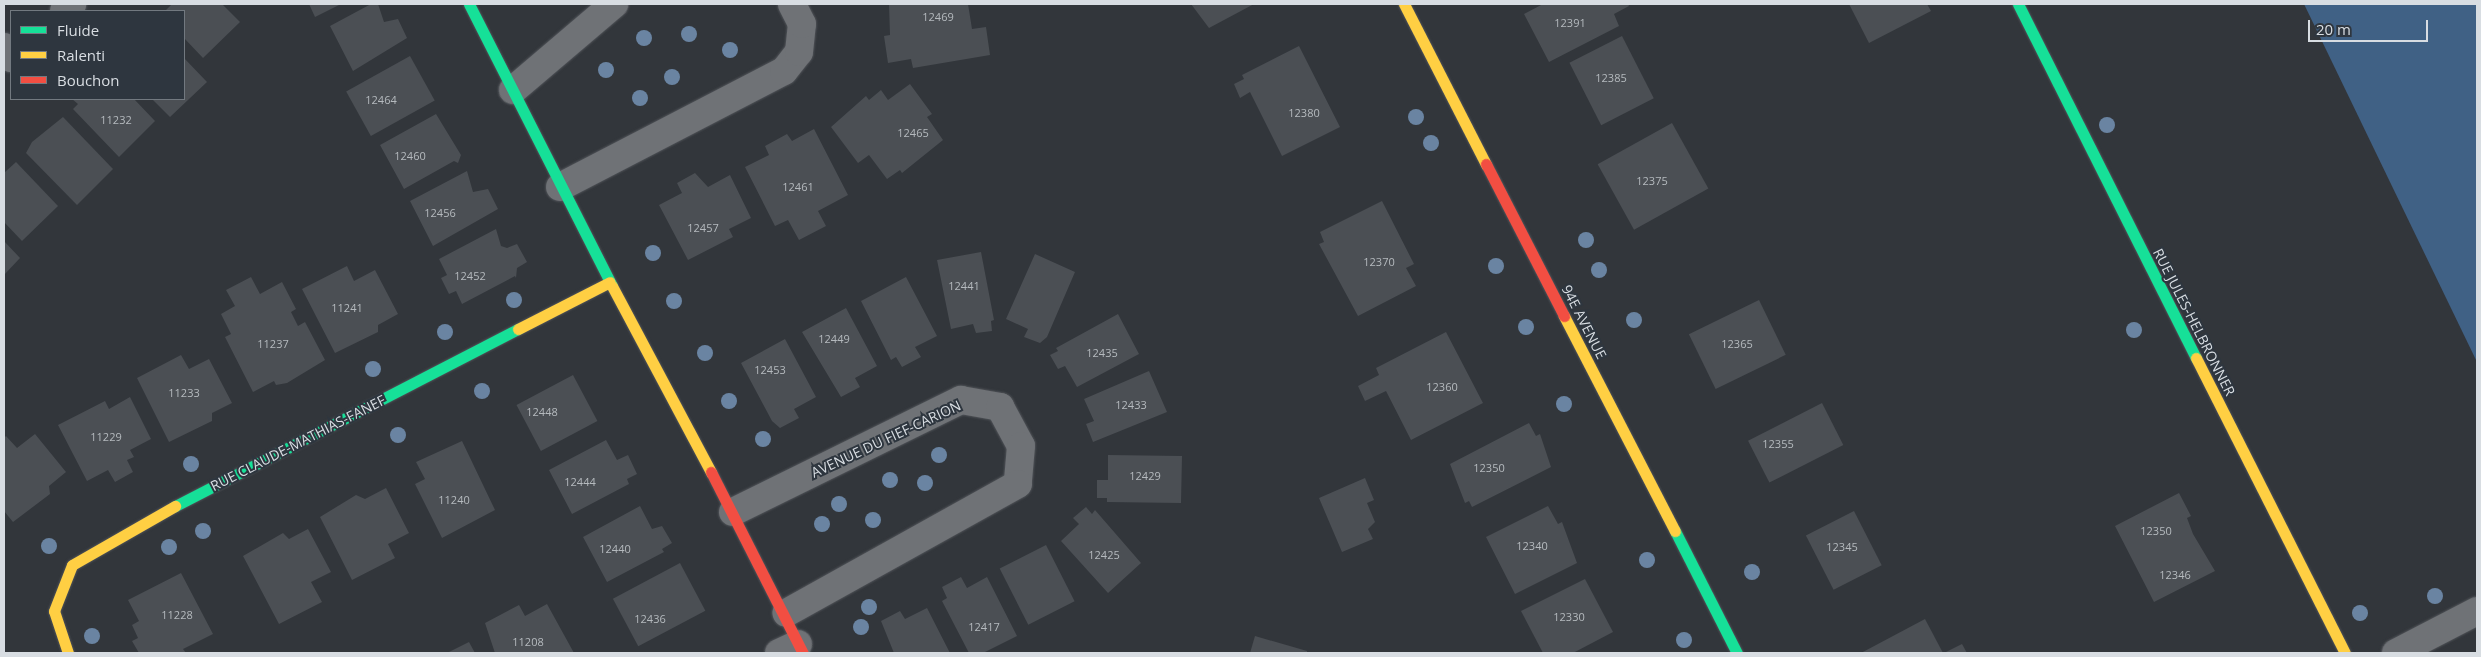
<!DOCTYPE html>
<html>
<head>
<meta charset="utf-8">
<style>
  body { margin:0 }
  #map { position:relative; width:2481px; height:657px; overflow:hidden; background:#32363b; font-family:"Open Sans",sans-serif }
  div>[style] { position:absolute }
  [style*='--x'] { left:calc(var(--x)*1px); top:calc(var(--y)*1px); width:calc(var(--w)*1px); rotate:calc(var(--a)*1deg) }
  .forest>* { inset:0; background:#406185 }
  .building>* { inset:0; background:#4b4f54; transform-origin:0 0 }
  .roads { filter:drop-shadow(0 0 1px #505358) drop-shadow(0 0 1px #505358) }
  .street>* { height:28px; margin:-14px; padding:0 14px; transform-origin:14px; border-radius:14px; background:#6f7276 }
  .fast>* { height:11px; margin:-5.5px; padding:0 5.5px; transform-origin:5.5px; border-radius:5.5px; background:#16e098 }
  .slow>* { height:11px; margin:-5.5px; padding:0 5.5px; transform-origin:5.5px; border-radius:5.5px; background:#ffcf43 }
  .jam>* { height:11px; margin:-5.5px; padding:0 5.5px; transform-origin:5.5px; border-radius:5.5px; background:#f24e42 }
  .trees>* { width:16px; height:16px; margin:-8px; border-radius:50%; background:#6a84a2 }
  span { translate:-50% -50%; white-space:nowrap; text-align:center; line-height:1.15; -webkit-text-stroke:4px #2e363f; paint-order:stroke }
  .number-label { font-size:11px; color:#b5babe }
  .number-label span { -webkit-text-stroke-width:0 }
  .street-label { font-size:14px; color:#d8dde2 }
  .frame { position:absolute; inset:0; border:5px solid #d8dde2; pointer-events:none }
  .legend { position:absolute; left:10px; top:10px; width:175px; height:90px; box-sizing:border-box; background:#2e363f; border:1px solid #727980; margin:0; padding:6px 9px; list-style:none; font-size:15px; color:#d8dde2 }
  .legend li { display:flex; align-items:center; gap:10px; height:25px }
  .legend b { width:25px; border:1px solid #727980 }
  .scale { position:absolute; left:2308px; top:20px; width:120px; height:22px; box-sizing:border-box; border:2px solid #d8dde2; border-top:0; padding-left:6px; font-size:15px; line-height:18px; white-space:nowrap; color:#d8dde2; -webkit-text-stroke:4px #2e363f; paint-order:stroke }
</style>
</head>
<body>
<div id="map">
  <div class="forest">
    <i style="clip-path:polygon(2304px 4px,2477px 4px,2477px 362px)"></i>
  </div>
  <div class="building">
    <i style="clip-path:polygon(172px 4px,222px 4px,240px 22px,203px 58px,184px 38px,184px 11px,165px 11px)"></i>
    <i style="clip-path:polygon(309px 4px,341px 4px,315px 17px)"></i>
    <i style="clip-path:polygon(371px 4px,378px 4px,384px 22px,398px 19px,407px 38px,353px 71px,330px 26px)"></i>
    <i style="clip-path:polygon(889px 4px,968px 4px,972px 29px,986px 27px,990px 55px,913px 68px,911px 59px,888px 63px,884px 36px,890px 35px)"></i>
    <i style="clip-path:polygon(1191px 4px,1254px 4px,1209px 28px)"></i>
    <i style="clip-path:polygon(1543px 4px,1628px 4px,1629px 6px,1614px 14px,1619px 26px,1549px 62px,1524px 14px)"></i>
    <i style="clip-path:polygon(1849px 4px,1927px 4px,1931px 11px,1869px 43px)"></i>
    <i style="left:1622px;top:36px;width:70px;height:59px;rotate:63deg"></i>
    <i style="clip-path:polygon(1299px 46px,1340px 127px,1282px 156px,1250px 92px,1240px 98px,1234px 84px,1244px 79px,1242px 75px)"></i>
    <i style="left:410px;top:56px;width:51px;height:73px;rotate:61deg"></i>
    <i style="clip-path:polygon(184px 58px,207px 82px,170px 117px,152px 99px,184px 99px)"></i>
    <i style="clip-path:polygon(910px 84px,932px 114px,927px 117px,943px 140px,902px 173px,900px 170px,887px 179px,869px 155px,858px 163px,831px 127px,866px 96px,869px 100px,881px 90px,888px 100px)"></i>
    <i style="clip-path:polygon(72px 99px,134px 99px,155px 121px,119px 157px,73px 109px,78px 104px)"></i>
    <i style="clip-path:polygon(436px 114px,461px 155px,458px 163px,454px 161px,404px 189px,380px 145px)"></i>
    <i style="clip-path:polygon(63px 117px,113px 169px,77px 205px,26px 153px,32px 142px)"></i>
    <i style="left:1672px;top:123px;width:75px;height:85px;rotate:61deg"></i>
    <i style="clip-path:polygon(814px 129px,848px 195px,818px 211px,826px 226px,799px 240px,788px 220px,775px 226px,745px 167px,769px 155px,765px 146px,787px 134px,792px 141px)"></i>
    <i style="clip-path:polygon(16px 162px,58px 206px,22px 241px,4px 222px,4px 173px)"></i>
    <i style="clip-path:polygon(467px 171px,473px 192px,488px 189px,498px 209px,433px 246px,410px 201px)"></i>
    <i style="clip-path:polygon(695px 173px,708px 187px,730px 175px,751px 218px,729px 229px,733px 237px,688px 260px,659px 205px,682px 193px,677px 183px)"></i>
    <i style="clip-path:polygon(1382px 201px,1414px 264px,1406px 268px,1416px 286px,1358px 316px,1319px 244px,1324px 242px,1320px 232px)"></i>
    <i style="clip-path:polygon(496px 229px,501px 246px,507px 248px,517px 244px,527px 262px,517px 268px,516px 278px,515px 276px,462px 304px,456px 291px,449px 294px,441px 278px,447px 275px,439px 259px)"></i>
    <i style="clip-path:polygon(4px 241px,20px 258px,4px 275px)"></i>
    <i style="clip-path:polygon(981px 252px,994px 320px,991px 321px,992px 331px,976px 333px,973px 324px,951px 329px,937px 260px)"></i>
    <i style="clip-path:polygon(1035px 254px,1075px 272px,1047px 337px,1040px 343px,1024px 337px,1028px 329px,1006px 319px)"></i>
    <i style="clip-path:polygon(347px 266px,354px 281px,375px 270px,398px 314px,378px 325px,378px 332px,335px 353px,302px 289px)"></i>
    <i style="clip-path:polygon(251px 277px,260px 294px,282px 282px,296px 309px,291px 312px,298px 326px,305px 322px,325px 360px,287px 383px,276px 385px,274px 381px,253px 392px,225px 337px,231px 334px,221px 314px,235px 306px,226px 290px)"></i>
    <i style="clip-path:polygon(906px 277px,937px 336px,915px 347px,921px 357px,902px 367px,896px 357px,891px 360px,861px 301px)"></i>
    <i style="left:1759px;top:300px;width:61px;height:78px;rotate:64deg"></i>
    <i style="clip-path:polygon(846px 308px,877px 366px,855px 378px,860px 387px,841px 397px,802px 332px)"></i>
    <i style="clip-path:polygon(1118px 314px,1139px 354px,1077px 387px,1065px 366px,1058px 369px,1050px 355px,1058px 351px,1056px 348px)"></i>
    <i style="clip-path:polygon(1446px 332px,1483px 403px,1411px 440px,1386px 391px,1365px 401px,1358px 386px,1379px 375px,1376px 368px)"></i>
    <i style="clip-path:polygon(785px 339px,816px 397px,794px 409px,799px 418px,780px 428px,772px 421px,741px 363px)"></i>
    <i style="clip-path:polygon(181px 355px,189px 369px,209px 359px,232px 403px,212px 413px,212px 421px,169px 442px,137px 378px)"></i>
    <i style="clip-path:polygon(1149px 371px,1167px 412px,1093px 442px,1086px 424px,1094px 421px,1084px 399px)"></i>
    <i style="left:573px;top:375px;width:52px;height:64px;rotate:62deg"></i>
    <i style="clip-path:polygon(130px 397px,151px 439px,130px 450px,134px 457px,127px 460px,133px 472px,115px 482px,108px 470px,87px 481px,58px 425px,105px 401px,109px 409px)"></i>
    <i style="left:1822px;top:403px;width:47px;height:83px;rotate:63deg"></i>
    <i style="clip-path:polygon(1529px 423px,1536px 436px,1540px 434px,1551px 467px,1472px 507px,1469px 501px,1465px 503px,1450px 464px)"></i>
    <i style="clip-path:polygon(35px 434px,66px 472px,49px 486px,50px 494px,13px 522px,4px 511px,4px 438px,6px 436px,17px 448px)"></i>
    <i style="clip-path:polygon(606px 440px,617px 460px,628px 455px,637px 474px,627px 479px,629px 484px,572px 514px,549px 470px)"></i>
    <i style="clip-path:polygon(462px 441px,495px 510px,442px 538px,415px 484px,425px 479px,416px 462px)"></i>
    <i style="clip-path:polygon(1108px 455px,1182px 456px,1181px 503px,1107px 502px,1107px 498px,1097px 498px,1097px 480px,1108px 480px)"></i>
    <i style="clip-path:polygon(1365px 478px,1374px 500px,1367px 503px,1375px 522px,1368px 529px,1373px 539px,1342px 552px,1319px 498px)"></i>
    <i style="clip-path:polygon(386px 488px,409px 533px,388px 544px,395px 558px,352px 580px,320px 517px,356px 495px,365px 499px)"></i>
    <i style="clip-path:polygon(2179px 493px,2191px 516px,2187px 518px,2193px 534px,2215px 571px,2154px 602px,2115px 526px)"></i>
    <i style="clip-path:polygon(640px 506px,652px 529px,662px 526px,672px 543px,662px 549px,664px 552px,607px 582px,583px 537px)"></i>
    <i style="clip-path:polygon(1548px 506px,1558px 524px,1562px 522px,1577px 563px,1515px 594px,1486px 537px)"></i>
    <i style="clip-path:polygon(1086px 507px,1092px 514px,1095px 510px,1141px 563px,1108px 593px,1061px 541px,1079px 524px,1073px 518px)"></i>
    <i style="left:1854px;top:511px;width:61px;height:54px;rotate:63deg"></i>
    <i style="clip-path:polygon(308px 529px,331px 572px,311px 582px,322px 602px,279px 624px,243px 556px,283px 533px,289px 539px)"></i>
    <i style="left:1046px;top:545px;width:63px;height:52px;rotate:63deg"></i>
    <i style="left:680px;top:563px;width:54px;height:76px;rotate:62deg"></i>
    <i style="clip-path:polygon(181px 573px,213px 634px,183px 649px,186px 653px,139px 653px,132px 641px,138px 638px,132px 625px,139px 621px,128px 600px)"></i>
    <i style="clip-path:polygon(961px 577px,967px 588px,987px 577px,1017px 636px,983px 653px,969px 653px,942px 601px,947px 598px,942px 587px)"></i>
    <i style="clip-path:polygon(1585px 579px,1613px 632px,1573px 653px,1543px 653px,1521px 611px)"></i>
    <i style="clip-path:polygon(547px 604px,574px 653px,495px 653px,485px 623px,519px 605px,525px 616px)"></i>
    <i style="clip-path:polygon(927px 608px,950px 653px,894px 653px,881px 621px,900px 611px,905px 619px)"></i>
    <i style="clip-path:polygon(1925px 619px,1943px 653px,1861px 653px)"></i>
    <i style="clip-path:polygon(1255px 636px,1307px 651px,1307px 653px,1250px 653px)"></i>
    <i style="clip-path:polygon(469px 642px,475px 653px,447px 653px)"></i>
    <i style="clip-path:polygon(1962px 644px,1967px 653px,1944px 653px)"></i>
  </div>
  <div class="roads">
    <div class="street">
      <i style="--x:64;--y:11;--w:11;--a:-41"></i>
      <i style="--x:4;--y:47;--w:13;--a:58"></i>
      <i style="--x:513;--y:90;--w:133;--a:-40.4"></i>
      <i style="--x:560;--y:187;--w:252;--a:-27.4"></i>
      <i style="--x:784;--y:71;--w:24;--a:-52"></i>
      <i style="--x:799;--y:52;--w:28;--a:-84"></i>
      <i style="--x:802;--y:24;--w:22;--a:-117"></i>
      <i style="--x:733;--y:512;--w:254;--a:-26.2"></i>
      <i style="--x:961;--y:400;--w:40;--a:10"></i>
      <i style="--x:1000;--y:407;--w:44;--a:61.7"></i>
      <i style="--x:1021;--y:446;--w:38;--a:95"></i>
      <i style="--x:1018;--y:484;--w:265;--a:150.9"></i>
      <i style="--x:779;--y:653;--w:21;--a:-25"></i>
      <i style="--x:2396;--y:653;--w:91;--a:-27.4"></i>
    </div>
    <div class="fast">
      <i style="--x:469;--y:4;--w:316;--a:63.1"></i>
      <i style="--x:2018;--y:4;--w:396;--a:63.3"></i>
      <i style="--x:175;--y:506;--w:386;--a:-27.3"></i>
      <i style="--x:1675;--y:531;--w:137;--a:63.1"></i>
    </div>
    <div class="slow">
      <i style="--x:1404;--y:4;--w:180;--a:62.9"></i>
      <i style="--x:612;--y:286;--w:211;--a:62"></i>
      <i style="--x:1564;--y:316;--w:242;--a:62.7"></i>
      <i style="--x:518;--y:329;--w:103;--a:-27.1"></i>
      <i style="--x:2196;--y:358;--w:330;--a:63.2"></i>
      <i style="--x:68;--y:653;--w:44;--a:-108.4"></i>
      <i style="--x:54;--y:611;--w:49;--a:-68.6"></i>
      <i style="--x:72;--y:565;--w:119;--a:-29.8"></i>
    </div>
    <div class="jam">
      <i style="--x:1486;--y:164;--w:171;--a:62.8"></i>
      <i style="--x:711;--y:472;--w:203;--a:63.1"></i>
    </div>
  </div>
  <div class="trees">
    <i style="left:689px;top:34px"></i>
    <i style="left:644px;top:38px"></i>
    <i style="left:730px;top:50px"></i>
    <i style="left:606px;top:70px"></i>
    <i style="left:672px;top:77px"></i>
    <i style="left:640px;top:98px"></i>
    <i style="left:1416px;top:117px"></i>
    <i style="left:2107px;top:125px"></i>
    <i style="left:1431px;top:143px"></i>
    <i style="left:1586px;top:240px"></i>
    <i style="left:653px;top:253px"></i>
    <i style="left:1496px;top:266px"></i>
    <i style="left:1599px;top:270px"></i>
    <i style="left:514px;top:300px"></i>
    <i style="left:674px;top:301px"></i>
    <i style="left:1634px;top:320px"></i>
    <i style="left:1526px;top:327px"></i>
    <i style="left:2134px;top:330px"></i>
    <i style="left:445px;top:332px"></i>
    <i style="left:705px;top:353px"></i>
    <i style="left:373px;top:369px"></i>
    <i style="left:482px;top:391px"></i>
    <i style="left:729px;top:401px"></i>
    <i style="left:1564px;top:404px"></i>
    <i style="left:398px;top:435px"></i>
    <i style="left:763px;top:439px"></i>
    <i style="left:939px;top:455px"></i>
    <i style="left:191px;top:464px"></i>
    <i style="left:890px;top:480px"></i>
    <i style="left:925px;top:483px"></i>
    <i style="left:839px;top:504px"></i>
    <i style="left:873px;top:520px"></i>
    <i style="left:822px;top:524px"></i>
    <i style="left:203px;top:531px"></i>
    <i style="left:49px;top:546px"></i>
    <i style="left:169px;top:547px"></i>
    <i style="left:1647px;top:560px"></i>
    <i style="left:1752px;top:572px"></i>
    <i style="left:2435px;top:596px"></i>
    <i style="left:869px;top:607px"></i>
    <i style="left:2360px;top:613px"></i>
    <i style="left:861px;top:627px"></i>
    <i style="left:92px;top:636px"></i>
    <i style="left:1684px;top:640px"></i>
  </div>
  <div class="number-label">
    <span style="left:938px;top:17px">12469</span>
    <span style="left:1570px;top:23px">12391</span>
    <span style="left:1611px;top:78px">12385</span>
    <span style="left:381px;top:100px">12464</span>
    <span style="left:1304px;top:113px">12380</span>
    <span style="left:116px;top:120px">11232</span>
    <span style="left:913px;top:133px">12465</span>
    <span style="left:410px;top:156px">12460</span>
    <span style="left:1652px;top:181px">12375</span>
    <span style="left:798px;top:187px">12461</span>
    <span style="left:440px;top:213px">12456</span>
    <span style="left:703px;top:228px">12457</span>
    <span style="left:1379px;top:262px">12370</span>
    <span style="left:470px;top:276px">12452</span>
    <span style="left:964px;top:286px">12441</span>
    <span style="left:347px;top:308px">11241</span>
    <span style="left:834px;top:339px">12449</span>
    <span style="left:273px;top:344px">11237</span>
    <span style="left:1737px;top:344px">12365</span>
    <span style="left:1102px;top:353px">12435</span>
    <span style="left:770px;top:370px">12453</span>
    <span style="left:1442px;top:387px">12360</span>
    <span style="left:184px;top:393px">11233</span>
    <span style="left:1131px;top:405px">12433</span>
    <span style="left:542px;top:412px">12448</span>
    <span style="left:106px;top:437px">11229</span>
    <span style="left:1778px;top:444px">12355</span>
    <span style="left:1489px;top:468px">12350</span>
    <span style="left:1145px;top:476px">12429</span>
    <span style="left:580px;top:482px">12444</span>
    <span style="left:454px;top:500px">11240</span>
    <span style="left:2156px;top:531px">12350</span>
    <span style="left:1532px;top:546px">12340</span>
    <span style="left:1842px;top:547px">12345</span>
    <span style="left:615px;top:549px">12440</span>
    <span style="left:1104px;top:555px">12425</span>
    <span style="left:2175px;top:575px">12346</span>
    <span style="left:177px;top:615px">11228</span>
    <span style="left:1569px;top:617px">12330</span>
    <span style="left:650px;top:619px">12436</span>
    <span style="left:984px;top:627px">12417</span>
    <span style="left:528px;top:642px">11208</span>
  </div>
  <div class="street-label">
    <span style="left:1584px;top:322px;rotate:63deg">94E AVENUE</span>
    <span style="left:2194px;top:322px;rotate:63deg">RUE JULES-HELBRONNER</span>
    <span style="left:886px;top:439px;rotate:-25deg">AVENUE DU FIEF-CARION</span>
    <span style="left:298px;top:443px;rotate:-27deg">RUE CLAUDE-MATHIAS-FANEF</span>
  </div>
  <div class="frame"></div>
  <ul class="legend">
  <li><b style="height:6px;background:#16e098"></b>Fluide</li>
  <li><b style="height:6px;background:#ffcf43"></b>Ralenti</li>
  <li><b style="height:6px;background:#f24e42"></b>Bouchon</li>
  </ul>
  <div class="scale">20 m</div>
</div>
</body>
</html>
